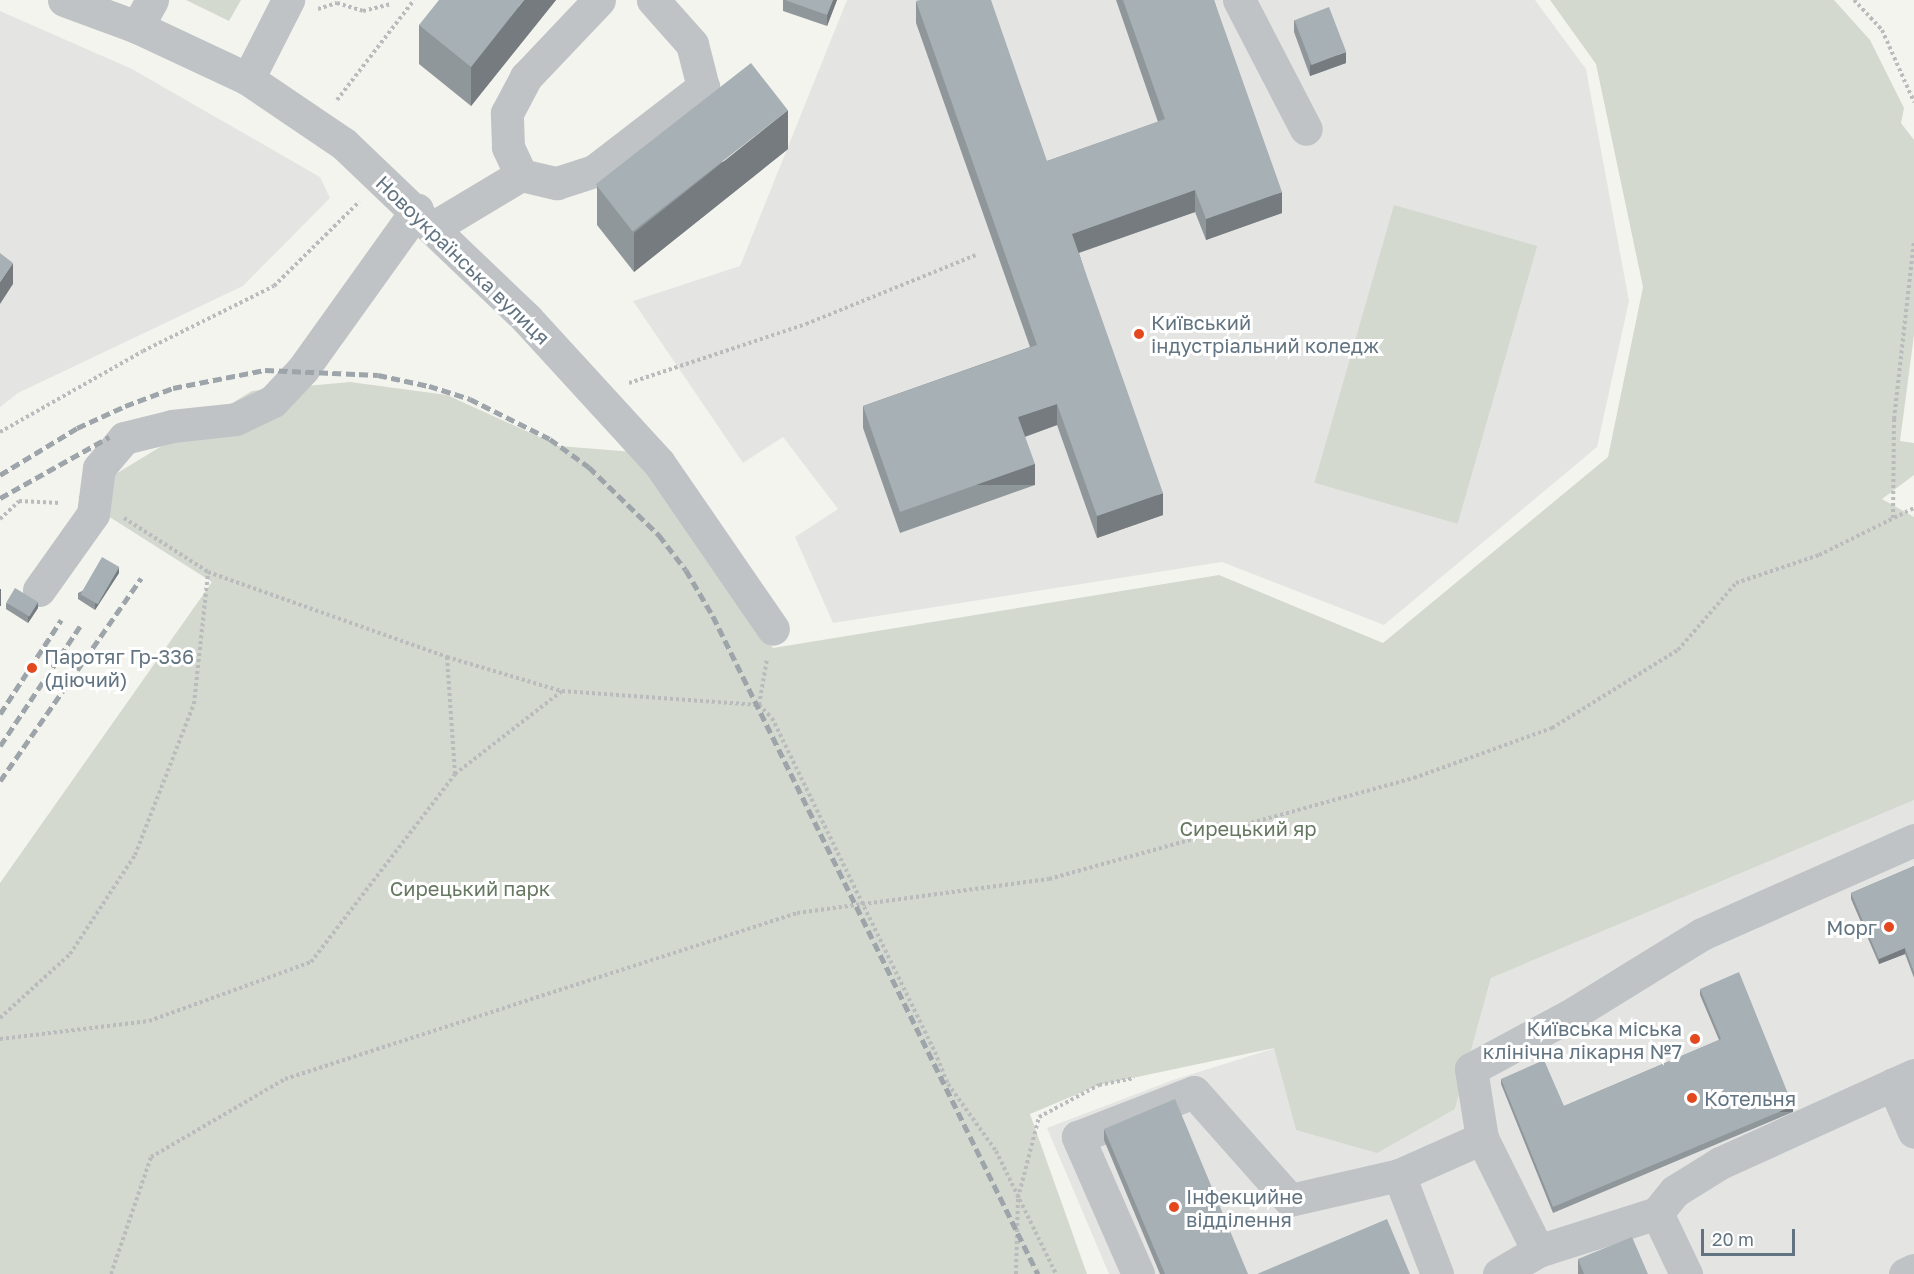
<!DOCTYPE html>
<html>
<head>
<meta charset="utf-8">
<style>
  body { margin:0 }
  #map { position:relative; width:1914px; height:1274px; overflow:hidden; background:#f4f4ef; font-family:"Golos Text",sans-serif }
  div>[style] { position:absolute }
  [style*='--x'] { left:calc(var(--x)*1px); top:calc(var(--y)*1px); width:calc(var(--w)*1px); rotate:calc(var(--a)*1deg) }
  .built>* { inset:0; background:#e4e5e3 }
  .green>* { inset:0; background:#d3d9cf; transform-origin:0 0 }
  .path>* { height:4px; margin-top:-2px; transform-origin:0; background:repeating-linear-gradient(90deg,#b9bbbd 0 3px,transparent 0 6px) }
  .minor>* { height:33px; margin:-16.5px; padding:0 16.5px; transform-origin:16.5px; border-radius:16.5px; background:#bfc3c6 }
  .rail>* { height:4.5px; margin-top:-2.25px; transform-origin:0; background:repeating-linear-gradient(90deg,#9da5aa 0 9px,transparent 0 13.5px) }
  .path-bridge>* { height:4px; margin-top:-2px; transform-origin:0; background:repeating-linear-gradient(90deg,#b9bbbd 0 3px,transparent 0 6px) }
  .wall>* { inset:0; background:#90979b }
  .shaded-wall>* { inset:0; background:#757b7e; transform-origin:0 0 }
  .building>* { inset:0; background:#a7b0b4; transform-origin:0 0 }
  .dots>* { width:16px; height:16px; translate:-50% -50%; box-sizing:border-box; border:3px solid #fff; border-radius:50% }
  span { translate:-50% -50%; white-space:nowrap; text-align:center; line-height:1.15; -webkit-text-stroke:6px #fff; paint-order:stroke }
  .street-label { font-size:20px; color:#627481 }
  .poi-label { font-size:20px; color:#627481 }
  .left { translate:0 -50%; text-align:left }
  .right { translate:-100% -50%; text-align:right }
  .park-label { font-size:20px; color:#667861 }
  .scale { position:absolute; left:1701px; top:1229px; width:94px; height:27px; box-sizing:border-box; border:3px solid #627481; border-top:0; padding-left:8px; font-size:18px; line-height:21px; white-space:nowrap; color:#627481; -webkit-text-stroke:4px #fff; paint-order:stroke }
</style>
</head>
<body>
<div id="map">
  <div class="built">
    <i style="clip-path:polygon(847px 0,1535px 0,1586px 69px,1629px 301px,1597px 447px,1384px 625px,1222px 562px,833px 623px,795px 537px,838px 509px,783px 437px,743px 463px,633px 301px,740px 266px)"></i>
    <i style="clip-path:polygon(0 11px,132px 69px,320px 177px,330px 198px,243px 286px,18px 393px,0 407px)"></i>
    <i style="clip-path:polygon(1914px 798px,1914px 1274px,1109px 1274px,1047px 1128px,1173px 1080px,1275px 1048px,1296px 1130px,1455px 1109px,1491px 978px)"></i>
  </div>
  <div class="green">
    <i style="clip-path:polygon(186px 0,241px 0,229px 21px)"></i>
    <i style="clip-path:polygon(1550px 0,1834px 0,1870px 40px,1904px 108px,1901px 123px,1914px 140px,1914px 335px,1900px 441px,1914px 443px,1914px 475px,1882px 499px,1914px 517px,1914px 800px,1491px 978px,1455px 1109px,1377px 1153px,1296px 1130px,1274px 1048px,1099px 1085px,1030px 1114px,1087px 1274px,0 1274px,0 883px,212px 582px,78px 497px,252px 391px,350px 382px,447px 395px,559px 446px,634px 452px,773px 648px,1219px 575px,1383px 643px,1608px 457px,1643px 287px,1596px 64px)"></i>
    <i style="left:1394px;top:205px;width:149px;height:289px;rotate:16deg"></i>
  </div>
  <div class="path">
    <i style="--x:1854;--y:0;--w:41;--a:47"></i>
    <i style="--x:1882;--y:30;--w:79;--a:66"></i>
    <i style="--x:318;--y:9;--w:20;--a:-18"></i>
    <i style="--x:337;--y:3;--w:27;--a:17"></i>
    <i style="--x:363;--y:11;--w:29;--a:-14"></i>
    <i style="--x:337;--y:100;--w:126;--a:-52.4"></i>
    <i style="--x:629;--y:383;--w:187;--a:-18.4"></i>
    <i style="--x:806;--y:324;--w:183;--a:-22.1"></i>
    <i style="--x:0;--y:432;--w:164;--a:-29.5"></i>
    <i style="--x:143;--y:351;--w:146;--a:-26.4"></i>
    <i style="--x:274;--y:286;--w:120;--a:-44.7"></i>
    <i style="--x:124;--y:518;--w:100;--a:32.7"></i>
    <i style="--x:208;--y:572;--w:254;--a:19.6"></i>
    <i style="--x:447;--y:657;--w:119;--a:16.6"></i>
    <i style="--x:1893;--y:518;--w:99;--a:-89.4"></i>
    <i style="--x:1894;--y:419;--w:180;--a:-83.6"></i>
    <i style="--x:0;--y:519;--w:26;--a:-43"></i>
    <i style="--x:19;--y:501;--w:41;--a:2.8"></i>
    <i style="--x:447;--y:657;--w:117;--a:86.1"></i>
    <i style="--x:759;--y:705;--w:47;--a:-80.1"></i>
    <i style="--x:0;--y:1018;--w:95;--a:-42.4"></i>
    <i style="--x:70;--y:954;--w:118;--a:-56.7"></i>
    <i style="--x:135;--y:855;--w:162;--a:-68.7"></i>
    <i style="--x:194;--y:704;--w:133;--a:-83.9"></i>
    <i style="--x:0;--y:1039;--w:150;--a:-6.9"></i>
    <i style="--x:149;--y:1021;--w:172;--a:-20"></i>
    <i style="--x:311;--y:962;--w:237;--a:-52.5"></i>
    <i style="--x:455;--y:774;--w:135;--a:-37.8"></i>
    <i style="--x:562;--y:691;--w:197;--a:4.1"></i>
    <i style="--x:759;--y:705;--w:18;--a:45"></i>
    <i style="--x:935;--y:1052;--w:35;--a:68"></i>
    <i style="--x:948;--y:1084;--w:82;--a:54.4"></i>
    <i style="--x:996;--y:1151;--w:137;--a:64"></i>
    <i style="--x:111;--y:1274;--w:124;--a:-71.1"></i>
    <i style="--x:151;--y:1157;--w:155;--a:-30.2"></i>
    <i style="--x:285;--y:1079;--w:538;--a:-17.96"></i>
    <i style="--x:797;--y:913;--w:254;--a:-7.7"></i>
    <i style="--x:1049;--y:879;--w:379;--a:-15.5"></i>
    <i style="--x:1414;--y:778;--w:147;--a:-19.9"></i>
    <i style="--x:1552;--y:728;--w:148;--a:-31.8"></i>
    <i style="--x:1678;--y:650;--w:89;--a:-49.1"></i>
    <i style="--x:1736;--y:583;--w:88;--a:-18.6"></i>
    <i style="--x:1819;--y:555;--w:106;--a:-26.3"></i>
    <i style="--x:1016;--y:1274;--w:76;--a:-88.5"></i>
    <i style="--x:1018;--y:1198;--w:84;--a:-75.5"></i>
    <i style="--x:1039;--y:1117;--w:68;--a:-28.1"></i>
    <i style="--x:1099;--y:1085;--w:36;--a:-11"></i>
  </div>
  <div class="minor">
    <i style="--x:64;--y:0;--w:78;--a:20.3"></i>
    <i style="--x:137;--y:27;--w:123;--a:25.1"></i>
    <i style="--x:248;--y:79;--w:116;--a:34.1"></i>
    <i style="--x:344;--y:144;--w:253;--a:43.7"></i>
    <i style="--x:527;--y:319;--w:195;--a:47.5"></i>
    <i style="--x:659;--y:463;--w:201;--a:55.5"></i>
    <i style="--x:1239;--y:0;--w:145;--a:62.6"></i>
    <i style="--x:137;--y:27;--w:31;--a:-61"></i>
    <i style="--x:248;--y:79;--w:89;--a:-63.1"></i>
    <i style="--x:521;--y:175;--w:31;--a:-115"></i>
    <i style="--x:508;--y:147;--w:34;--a:-92"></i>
    <i style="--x:507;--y:113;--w:41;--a:-62.2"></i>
    <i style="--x:526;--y:77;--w:106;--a:-46.5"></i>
    <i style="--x:434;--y:227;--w:101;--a:-30.9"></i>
    <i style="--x:521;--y:175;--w:37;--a:13"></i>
    <i style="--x:557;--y:183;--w:39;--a:-18"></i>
    <i style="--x:594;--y:171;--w:138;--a:-37.6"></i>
    <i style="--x:703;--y:87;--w:44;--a:-104.3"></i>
    <i style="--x:692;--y:44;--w:59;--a:-131.6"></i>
    <i style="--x:39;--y:590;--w:93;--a:-54.6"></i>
    <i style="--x:93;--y:514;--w:46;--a:-82.6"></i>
    <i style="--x:99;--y:468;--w:39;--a:-50"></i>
    <i style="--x:124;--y:438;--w:49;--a:-14"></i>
    <i style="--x:172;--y:426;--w:64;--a:-6.2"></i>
    <i style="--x:236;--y:419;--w:41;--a:-25.9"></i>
    <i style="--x:273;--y:401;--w:44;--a:-46.8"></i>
    <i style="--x:303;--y:369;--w:196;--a:-54.4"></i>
    <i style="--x:1893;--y:1084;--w:52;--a:66.4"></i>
    <i style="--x:1399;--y:1175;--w:106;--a:69"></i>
    <i style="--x:1657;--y:1213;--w:68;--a:64.6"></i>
    <i style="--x:1538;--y:1251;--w:125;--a:-17.7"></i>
    <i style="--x:1657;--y:1213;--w:28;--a:-51"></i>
    <i style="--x:1675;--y:1191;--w:53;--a:-31.9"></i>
    <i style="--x:1720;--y:1163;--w:213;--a:-24.4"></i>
    <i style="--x:1138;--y:1274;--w:150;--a:-113.7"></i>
    <i style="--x:1078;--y:1137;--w:124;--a:-21.2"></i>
    <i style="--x:1194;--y:1092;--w:144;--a:48.4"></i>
    <i style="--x:1290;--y:1200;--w:112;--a:-12.9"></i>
    <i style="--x:1399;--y:1175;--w:91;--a:-24"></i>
    <i style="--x:1499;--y:1274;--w:45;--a:-30.5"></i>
    <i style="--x:1538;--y:1251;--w:126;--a:-116.4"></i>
    <i style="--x:1482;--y:1138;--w:70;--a:-99.1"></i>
    <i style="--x:1471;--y:1069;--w:117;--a:-28.5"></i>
    <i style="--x:1574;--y:1013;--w:150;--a:-31.7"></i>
    <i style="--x:1702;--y:934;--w:232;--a:-23.9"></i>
    <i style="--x:1905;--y:1274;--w:10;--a:-24"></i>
  </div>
  <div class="rail">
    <i style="--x:0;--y:475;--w:90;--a:-31.4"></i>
    <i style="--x:77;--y:428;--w:53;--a:-24.6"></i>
    <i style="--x:125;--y:406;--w:51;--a:-20.6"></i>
    <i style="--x:173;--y:388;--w:94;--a:-11.1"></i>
    <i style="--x:265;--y:370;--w:113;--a:2.5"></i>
    <i style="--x:378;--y:375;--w:52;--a:12.2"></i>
    <i style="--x:429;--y:386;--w:43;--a:17.6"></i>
    <i style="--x:470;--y:399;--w:89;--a:26.6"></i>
    <i style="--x:550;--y:439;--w:48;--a:35.7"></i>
    <i style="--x:589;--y:467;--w:98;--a:44.2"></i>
    <i style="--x:659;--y:535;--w:44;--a:52.4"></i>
    <i style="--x:686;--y:570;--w:53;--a:59.6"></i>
    <i style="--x:713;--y:616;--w:734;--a:63.71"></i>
    <i style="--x:0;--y:498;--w:125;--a:-29.2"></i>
    <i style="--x:0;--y:714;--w:112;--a:-57"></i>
    <i style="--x:0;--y:746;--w:144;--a:-56.3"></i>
    <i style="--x:0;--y:781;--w:247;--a:-55.2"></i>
  </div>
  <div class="path-bridge">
    <i style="--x:772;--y:718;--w:372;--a:64"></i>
  </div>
  <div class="wall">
    <i style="clip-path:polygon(556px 0,471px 106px,419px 64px,419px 25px)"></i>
    <i style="clip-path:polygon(783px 0,837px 0,827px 26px,783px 11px)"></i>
    <i style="clip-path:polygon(1116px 0,1214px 0,1282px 213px,1206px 240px,1195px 212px,1079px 253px,1163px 515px,1097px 538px,1057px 425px,1025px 437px,1035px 485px,900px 533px,863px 428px,863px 406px,1030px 347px,916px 23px,916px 1px,1047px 161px,1158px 122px)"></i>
    <i style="clip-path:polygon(1294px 20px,1346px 63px,1310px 76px,1294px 32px)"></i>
    <i style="clip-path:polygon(788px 149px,634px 272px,597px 225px,597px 186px)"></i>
    <i style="clip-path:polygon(119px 573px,95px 610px,78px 599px,78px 593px)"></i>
    <i style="clip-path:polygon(6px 603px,38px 608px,28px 623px,6px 609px)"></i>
    <i style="clip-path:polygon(1914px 866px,1914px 978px,1905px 954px,1879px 964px,1851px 899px,1851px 893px)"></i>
    <i style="clip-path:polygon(1700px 989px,1793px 1112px,1553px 1213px,1501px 1084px,1501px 1079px,1564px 1106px,1719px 1040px,1700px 995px)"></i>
    <i style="clip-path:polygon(1104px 1129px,1248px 1274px,1160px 1274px,1104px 1140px)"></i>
    <i style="clip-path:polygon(1578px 1259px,1648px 1274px,1578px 1274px)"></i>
  </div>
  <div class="shaded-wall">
    <i style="clip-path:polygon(524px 0,556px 0,471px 106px,471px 67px)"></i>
    <i style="clip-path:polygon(833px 0,837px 0,827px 26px,827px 15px)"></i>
    <i style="clip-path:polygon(1346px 52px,1346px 63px,1310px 76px,1310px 65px)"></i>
    <i style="clip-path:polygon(788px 110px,788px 149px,634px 272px,634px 233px)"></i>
    <i style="clip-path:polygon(1195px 190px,1195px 212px,1072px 255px,1072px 234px)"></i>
    <i style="clip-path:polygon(1282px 192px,1282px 213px,1206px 240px,1206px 219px)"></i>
    <i style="clip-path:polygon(13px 263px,13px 284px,0 304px,0 282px)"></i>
    <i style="clip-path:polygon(1057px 404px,1057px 425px,1018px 439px,1018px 417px)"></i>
    <i style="left:1035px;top:464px;width:21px;height:143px;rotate:90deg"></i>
    <i style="clip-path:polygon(1163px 493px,1163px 515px,1097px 538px,1097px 516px)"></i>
    <i style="clip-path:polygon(119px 567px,119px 573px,95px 610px,95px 604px)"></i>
    <i style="left:1px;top:589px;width:17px;height:1px;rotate:90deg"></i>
    <i style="clip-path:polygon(38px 602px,38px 608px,28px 623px,28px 617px)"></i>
    <i style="clip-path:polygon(1905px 948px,1905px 954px,1879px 964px,1879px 959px)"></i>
    <i style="left:1793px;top:1106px;width:6px;height:260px;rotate:90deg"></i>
  </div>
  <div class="building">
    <i style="clip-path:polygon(439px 0,524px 0,471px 67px,419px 25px)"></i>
    <i style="clip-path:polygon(785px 0,833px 0,827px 15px)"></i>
    <i style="clip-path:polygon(920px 0,991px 0,1047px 161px,1165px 119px,1123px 0,1214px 0,1282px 192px,1206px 219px,1195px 190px,1072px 234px,1163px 493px,1097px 516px,1057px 404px,1018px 417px,1035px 464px,900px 512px,863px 406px,1037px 345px,916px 1px)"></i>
    <i style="left:1329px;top:7px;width:48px;height:37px;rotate:69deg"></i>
    <i style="left:751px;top:63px;width:60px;height:197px;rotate:52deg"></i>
    <i style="clip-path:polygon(0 253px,13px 263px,0 282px)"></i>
    <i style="left:102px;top:557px;width:20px;height:43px;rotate:30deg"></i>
    <i style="left:15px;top:588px;width:27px;height:17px;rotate:31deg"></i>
    <i style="clip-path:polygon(1914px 866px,1914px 972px,1905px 948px,1879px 959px,1851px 893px)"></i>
    <i style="clip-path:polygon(1739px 972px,1793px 1106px,1553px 1207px,1501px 1079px,1544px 1060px,1564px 1106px,1721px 1039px,1700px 989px)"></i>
    <i style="clip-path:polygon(1175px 1099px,1248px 1274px,1165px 1274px,1104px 1129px)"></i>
    <i style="clip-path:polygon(1387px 1219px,1410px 1274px,1257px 1274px)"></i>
    <i style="clip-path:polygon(1632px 1237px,1648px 1274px,1584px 1274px,1578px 1259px)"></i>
  </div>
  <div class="dots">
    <i style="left:1139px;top:334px;background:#e4481f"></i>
    <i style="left:32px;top:668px;background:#e4481f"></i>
    <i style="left:1889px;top:927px;background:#e4481f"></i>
    <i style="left:1695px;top:1039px;background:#e4481f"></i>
    <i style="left:1692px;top:1098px;background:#e4481f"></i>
    <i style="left:1174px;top:1207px;background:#e4481f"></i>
  </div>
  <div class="street-label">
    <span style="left:463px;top:260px;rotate:44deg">Новоукраїнська вулиця</span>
  </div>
  <div class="poi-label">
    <span class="left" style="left:1151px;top:334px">Київський<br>індустріальний коледж</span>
    <span class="left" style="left:44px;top:668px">Паротяг Гр-336<br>(діючий)</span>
    <span class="right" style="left:1877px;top:927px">Морг</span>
    <span class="right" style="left:1682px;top:1040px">Київська міська<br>клінічна лікарня №7</span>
    <span class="left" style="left:1704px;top:1098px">Котельня</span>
    <span class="left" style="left:1186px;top:1208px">Інфекцийне<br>відділення</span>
  </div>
  <div class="park-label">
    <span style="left:1248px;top:828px">Сирецький яр</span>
    <span style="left:470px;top:888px">Сирецький парк</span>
  </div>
  <div class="scale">20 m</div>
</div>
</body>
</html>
